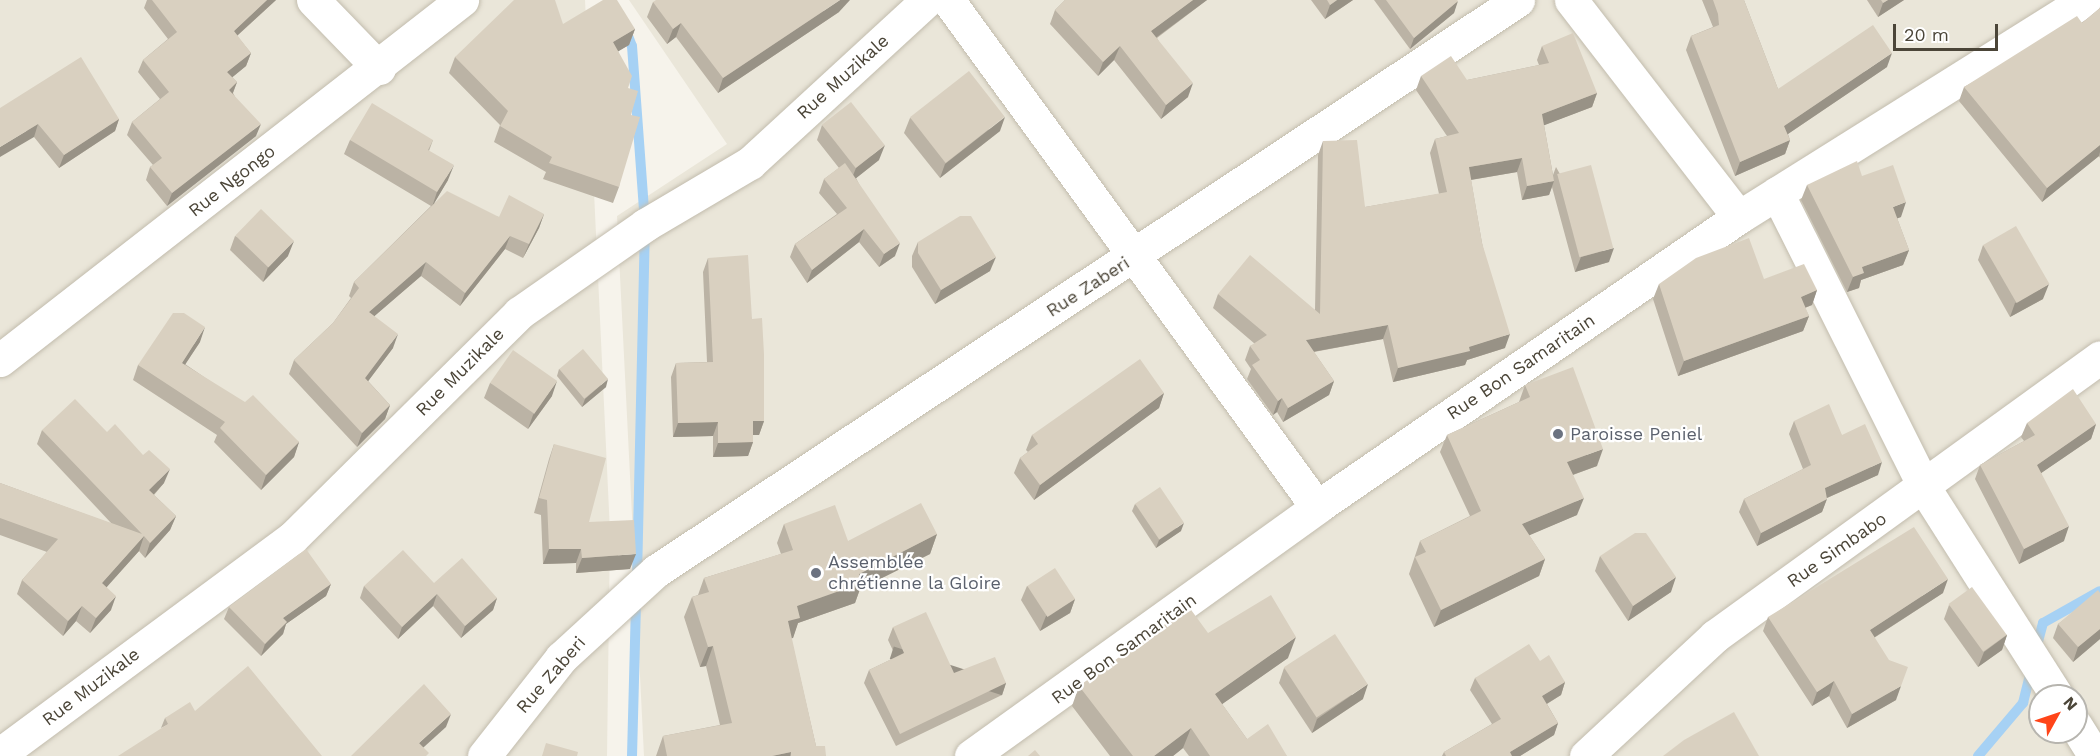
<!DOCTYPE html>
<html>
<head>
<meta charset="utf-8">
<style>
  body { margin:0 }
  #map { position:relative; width:2100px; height:756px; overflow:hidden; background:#f6f3eb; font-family:"Work Sans",sans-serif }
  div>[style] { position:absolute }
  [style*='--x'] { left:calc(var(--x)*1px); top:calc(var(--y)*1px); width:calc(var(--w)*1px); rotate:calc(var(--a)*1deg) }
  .residential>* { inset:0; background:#eae6d9 }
  .stream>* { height:10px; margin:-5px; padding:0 5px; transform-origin:5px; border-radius:5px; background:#a6d1f4 }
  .roads { filter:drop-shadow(0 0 2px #c2bcad) drop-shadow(0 0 2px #c2bcad) }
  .minor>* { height:33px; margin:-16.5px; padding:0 16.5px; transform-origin:16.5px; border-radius:16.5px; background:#fff }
  .wall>* { inset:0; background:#bbb3a5 }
  .shaded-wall>* { inset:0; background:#989286; transform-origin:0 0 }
  .building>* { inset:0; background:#d9d0c0; transform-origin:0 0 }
  .dots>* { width:16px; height:16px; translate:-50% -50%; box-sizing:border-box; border:3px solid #fff; border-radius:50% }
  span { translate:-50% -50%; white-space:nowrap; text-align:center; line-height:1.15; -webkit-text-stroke:4.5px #fff; paint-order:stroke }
  .street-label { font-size:18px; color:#4b4538 }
  .worship-label { font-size:18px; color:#5b616d }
  .left { translate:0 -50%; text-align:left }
  .north { position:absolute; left:2028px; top:684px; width:60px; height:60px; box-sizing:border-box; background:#fff; border:2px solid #b7b5af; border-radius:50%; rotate:50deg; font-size:16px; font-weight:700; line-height:24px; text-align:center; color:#4b4538 }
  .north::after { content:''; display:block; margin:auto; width:21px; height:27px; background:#ff4519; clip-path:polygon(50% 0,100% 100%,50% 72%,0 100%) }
  .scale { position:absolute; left:1893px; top:24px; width:105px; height:27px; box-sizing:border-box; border:3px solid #4b4538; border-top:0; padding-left:8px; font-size:18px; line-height:21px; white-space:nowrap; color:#4b4538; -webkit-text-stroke:4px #fff; paint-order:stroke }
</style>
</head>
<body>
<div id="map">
  <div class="residential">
    <i style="clip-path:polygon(0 0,585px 0,610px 532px,607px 756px,0 756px)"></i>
    <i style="clip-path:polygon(evenodd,629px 0,2100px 0,2100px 756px,644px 756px,617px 216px,727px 144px,629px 0,2040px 696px,2076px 696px,2076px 732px,2040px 732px,2040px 696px)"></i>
  </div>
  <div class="stream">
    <i style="--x:625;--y:28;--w:19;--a:69"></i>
    <i style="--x:632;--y:46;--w:179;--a:85.8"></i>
    <i style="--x:645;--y:225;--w:355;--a:91.3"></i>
    <i style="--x:2036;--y:649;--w:27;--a:-75"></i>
    <i style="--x:2043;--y:623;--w:65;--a:-29.3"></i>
    <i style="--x:632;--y:756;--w:157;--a:-88.5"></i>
    <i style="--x:1978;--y:756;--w:70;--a:-49.7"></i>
    <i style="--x:2023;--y:703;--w:34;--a:-76"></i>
  </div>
  <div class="roads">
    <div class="minor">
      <i style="--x:313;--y:0;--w:95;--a:45.9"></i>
      <i style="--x:948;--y:0;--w:627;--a:53.95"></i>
      <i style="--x:1571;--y:0;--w:274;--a:52.3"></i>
      <i style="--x:1777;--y:193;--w:331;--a:63.4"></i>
      <i style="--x:1925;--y:489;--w:246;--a:57.5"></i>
      <i style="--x:0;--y:360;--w:586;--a:-37.93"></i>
      <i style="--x:2076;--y:726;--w:36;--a:58"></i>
      <i style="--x:0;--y:754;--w:363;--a:-36.5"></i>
      <i style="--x:292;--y:538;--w:320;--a:-44.7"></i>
      <i style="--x:519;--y:313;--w:154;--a:-34.9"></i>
      <i style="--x:645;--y:225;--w:122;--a:-30.6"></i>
      <i style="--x:750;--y:163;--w:241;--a:-42.6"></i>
      <i style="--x:484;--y:756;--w:125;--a:-51.8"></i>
      <i style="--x:561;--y:658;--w:129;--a:-42.5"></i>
      <i style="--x:656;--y:571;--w:1034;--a:-33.52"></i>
      <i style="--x:971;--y:756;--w:426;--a:-35.7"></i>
      <i style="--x:1317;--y:507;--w:512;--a:-34.5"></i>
      <i style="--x:1739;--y:217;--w:408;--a:-32.1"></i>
      <i style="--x:1586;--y:756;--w:176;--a:-42.9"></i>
      <i style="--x:1715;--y:636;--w:475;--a:-35.9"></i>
    </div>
  </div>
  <div class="wall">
    <i style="clip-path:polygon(147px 0,276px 0,237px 36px,251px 53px,246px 66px,232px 77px,237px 82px,233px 93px,256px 136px,167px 206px,146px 180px,150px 167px,153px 165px,127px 135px,132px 122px,160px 99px,138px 72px,143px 60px,168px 39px,144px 8px)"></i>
    <i style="clip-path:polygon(1065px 0,1207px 0,1157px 38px,1188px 97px,1161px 119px,1114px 60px,1098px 76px,1050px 24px,1055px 10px)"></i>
    <i style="clip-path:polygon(1311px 0,1353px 0,1325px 19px)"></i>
    <i style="clip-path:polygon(1374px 0,1457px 0,1454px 13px,1410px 49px)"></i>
    <i style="clip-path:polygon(1702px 0,1744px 0,1778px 89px,1887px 67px,1788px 134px,1790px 140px,1785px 154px,1735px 176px,1686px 50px,1691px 36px,1713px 27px)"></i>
    <i style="clip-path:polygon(1867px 0,1904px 0,1878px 17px)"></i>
    <i style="clip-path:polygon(653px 2px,839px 12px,718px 93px,676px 37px,667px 44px,647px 17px)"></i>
    <i style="clip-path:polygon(2100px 8px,2100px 158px,2099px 156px,2042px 202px,1959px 101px,1964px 87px,2082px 23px)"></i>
    <i style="clip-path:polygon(563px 24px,635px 29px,629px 45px,618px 51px,628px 88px,631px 115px,619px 187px,613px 203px,543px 179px,546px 172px,494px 142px,500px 125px,449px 73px,455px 57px)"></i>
    <i style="clip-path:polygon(1542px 46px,1597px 93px,1592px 107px,1544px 125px,1553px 175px,1556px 167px,1609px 262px,1575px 272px,1552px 187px,1549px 195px,1522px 200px,1517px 172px,1471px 180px,1482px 243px,1505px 348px,1467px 360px,1465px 365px,1393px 382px,1383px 339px,1314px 352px,1334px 381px,1329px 395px,1283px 422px,1277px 412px,1273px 415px,1247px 379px,1251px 369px,1245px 360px,1250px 346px,1255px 344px,1213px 308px,1218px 294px,1315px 310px,1318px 155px,1323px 141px,1365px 207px,1439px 194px,1430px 153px,1435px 139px,1447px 136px,1416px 90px,1421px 76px,1467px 80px,1539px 65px,1537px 60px)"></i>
    <i style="clip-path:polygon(0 108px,119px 119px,115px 131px,59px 168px,34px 137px)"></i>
    <i style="clip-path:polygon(910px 118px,1000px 131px,940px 178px,904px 133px)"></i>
    <i style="clip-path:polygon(822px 125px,879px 160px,856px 178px,895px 256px,879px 267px,859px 242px,807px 283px,790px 257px,795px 244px,837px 214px,819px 193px,824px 179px,839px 168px,817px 140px)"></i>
    <i style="clip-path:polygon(350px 140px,433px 140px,429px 151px,448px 180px,434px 203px,499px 217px,544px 214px,539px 228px,523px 258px,505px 249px,460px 306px,421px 276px,374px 316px,393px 348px,368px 381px,390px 405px,385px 419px,357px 447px,289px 374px,294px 360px,333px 323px,351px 298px,349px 296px,354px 282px,431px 206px,344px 154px)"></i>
    <i style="clip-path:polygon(1862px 176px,1901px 217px,1897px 218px,1909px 250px,1903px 265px,1861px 280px,1859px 288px,1847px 292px,1801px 200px,1807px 185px)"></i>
    <i style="clip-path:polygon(235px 236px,288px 256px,263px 282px,230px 250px)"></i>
    <i style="clip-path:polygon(918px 242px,990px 271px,935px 304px,912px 267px,912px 256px)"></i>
    <i style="clip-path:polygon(1983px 245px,2043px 299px,2010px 317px,1978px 260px)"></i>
    <i style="clip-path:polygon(708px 258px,752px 319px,764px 421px,759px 435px,753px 435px,753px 442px,748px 456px,713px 457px,713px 436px,673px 437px,671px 377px,676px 363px,707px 362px,703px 272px)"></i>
    <i style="clip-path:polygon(1764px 279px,1817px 290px,1812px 305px,1805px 308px,1809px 316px,1803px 331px,1678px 376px,1653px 299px,1659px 284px)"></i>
    <i style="clip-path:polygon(200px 342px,185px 364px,299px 442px,294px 457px,261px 490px,214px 442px,217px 435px,133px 380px,138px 365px)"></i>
    <i style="clip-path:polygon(559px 369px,606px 387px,582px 407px,557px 376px)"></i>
    <i style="clip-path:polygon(490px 383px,552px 396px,528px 429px,484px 398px)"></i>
    <i style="clip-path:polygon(1525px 385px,1597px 466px,1573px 475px,1577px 515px,1529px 535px,1545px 559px,1539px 576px,1434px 627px,1409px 574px,1420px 541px,1470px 516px,1440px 452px,1447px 435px,1519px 402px)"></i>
    <i style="clip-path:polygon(1164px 393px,1159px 408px,1034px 500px,1014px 473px,1020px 458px,1028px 452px,1026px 450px,1032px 435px)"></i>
    <i style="clip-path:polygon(1794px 421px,1842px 435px,1878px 475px,1827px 498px,1822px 512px,1757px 546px,1739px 512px,1744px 499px,1803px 469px,1789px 434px)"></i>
    <i style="clip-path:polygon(2027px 423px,2096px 424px,2091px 439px,2041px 473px,2064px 541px,2019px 564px,1975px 479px,1980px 465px,2024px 441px,2021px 437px)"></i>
    <i style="clip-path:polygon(42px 430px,164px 483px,154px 495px,176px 516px,170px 530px,145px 558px,139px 551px,106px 587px,111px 610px,90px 633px,76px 621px,63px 636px,17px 594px,22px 580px,47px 552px,0 535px,0 483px,112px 524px,37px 444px)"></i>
    <i style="clip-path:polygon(554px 444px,589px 522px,630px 569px,576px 573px,576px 563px,543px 564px,541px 515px,534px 513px,549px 459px)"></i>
    <i style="clip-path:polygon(1135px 504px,1181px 531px,1156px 548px,1132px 511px)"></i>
    <i style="clip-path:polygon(784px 524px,848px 541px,937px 534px,930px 554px,860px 589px,855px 603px,798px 623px,793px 638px,791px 638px,816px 746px,826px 756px,656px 756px,663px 736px,720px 725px,706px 666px,700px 667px,684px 617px,692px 597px,698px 595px,704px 578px,781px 554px,777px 543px)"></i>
    <i style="clip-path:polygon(1600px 556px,1671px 592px,1628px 621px,1595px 571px)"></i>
    <i style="clip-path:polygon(434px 583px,497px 598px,493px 610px,461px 638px,433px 606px,398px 639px,360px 598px,364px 586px)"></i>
    <i style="clip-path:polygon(331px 584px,326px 596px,286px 624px,283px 634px,261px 656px,224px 619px,229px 607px)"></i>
    <i style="clip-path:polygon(1027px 586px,1075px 599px,1070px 613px,1040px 631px,1021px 600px)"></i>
    <i style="clip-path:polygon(1943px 593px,1874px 638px,1896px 700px,1847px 728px,1829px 696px,1812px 706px,1763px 631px,1768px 617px)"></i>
    <i style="clip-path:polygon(2100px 593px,2100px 639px,2073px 662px,2053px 638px,2058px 624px)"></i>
    <i style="clip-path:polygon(1949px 605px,2007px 635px,2002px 650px,1978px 667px,1944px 619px)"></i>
    <i style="clip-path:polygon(893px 627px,954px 673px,1006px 683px,1002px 695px,896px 746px,864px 683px,869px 670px,896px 657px,888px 640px)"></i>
    <i style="clip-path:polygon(1208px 633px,1288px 658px,1222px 704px,1247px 739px,1287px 756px,1189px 756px,1183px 748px,1173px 756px,1110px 756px,1072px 706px,1079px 686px)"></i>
    <i style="clip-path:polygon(1540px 661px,1565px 682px,1561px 695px,1547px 704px,1558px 723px,1554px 735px,1520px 756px,1442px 756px,1444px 752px,1492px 724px,1470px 690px,1475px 678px)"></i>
    <i style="clip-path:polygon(1284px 668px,1363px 699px,1312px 733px,1279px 683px)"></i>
    <i style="clip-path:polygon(195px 711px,161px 728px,165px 718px)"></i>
  </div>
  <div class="shaded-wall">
    <i style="clip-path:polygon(267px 0,276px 0,229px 43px,234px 31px)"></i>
    <i style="clip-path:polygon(840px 0,850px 0,839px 12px,718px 93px,723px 78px)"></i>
    <i style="clip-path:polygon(1193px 0,1207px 0,1146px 45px,1151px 31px)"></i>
    <i style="clip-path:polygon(1337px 0,1353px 0,1325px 19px,1330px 5px)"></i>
    <i style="clip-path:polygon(1888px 0,1904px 0,1878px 17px,1883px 3px)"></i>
    <i style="clip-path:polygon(1458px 1px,1454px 13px,1410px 49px,1414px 38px)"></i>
    <i style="clip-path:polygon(681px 23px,676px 37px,667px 44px,673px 29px)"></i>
    <i style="clip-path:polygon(635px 29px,629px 45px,607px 58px,613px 42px)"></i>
    <i style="clip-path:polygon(1120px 46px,1114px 60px,1098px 76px,1103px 62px)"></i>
    <i style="clip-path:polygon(251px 53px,246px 66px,223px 85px,227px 72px)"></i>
    <i style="clip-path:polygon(1892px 53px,1887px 67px,1779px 140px,1784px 126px)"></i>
    <i style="clip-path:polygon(237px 82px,232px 95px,229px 90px)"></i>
    <i style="clip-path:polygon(1193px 83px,1188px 97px,1161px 119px,1166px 105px)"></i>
    <i style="clip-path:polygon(1597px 93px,1592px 107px,1537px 128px,1542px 114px)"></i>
    <i style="clip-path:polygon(1005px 117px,1000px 131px,940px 178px,945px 164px)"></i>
    <i style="clip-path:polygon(119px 119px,115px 131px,59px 168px,64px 155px)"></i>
    <i style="clip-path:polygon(38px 124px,34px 137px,0 157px,0 147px)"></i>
    <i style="clip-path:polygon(261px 124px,256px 136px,167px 206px,172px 193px)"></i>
    <i style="clip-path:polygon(1790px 140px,1785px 154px,1735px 176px,1740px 162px)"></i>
    <i style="clip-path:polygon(885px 145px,879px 160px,850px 183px,856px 168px)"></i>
    <i style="clip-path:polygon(2100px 145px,2100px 152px,2099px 156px,2042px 202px,2047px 188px)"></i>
    <i style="clip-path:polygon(1522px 158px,1517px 172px,1464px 181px,1469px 167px)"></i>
    <i style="clip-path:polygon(454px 165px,448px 180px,432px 207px,437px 192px)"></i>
    <i style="clip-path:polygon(1554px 181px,1549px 195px,1522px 200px,1527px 186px)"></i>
    <i style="clip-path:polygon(1906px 202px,1901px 217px,1888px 222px,1893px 207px)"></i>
    <i style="clip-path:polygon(544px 214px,539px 228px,523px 258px,529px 244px)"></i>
    <i style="clip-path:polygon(864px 229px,859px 242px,807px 283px,812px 270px)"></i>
    <i style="clip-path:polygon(510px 236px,505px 249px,460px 306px,465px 293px)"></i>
    <i style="clip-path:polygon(294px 241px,288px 256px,263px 282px,268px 267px)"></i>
    <i style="clip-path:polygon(900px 243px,895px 256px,879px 267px,884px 254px)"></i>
    <i style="clip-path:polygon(1614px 248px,1609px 262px,1575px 272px,1581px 257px)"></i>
    <i style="clip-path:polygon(1909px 250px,1903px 265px,1861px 280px,1859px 288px,1847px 292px,1853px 277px,1862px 267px)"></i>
    <i style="clip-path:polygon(996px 257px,990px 271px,935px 304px,941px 290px)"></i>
    <i style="clip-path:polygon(426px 262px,421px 276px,363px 326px,369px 312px)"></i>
    <i style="clip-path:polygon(2049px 284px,2043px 299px,2010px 317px,2015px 303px)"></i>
    <i style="clip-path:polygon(1817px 290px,1812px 305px,1796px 311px,1801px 297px)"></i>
    <i style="clip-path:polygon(1809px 316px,1803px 331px,1678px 376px,1684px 361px)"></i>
    <i style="clip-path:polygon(1388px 325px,1383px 339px,1301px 354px,1306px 340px)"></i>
    <i style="clip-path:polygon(205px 327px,200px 342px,177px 377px,182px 363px)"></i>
    <i style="clip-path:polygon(398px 334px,393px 348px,360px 392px,365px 378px)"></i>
    <i style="clip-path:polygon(1510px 334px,1505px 348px,1467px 360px,1465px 365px,1393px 382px,1398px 368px)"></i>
    <i style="clip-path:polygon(608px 379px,606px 387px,582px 407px,585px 399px)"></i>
    <i style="clip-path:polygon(557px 381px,552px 396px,528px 429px,533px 415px)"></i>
    <i style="clip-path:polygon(1334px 381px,1329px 395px,1283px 422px,1288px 408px)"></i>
    <i style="clip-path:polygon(1164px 393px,1159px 408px,1034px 500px,1040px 485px)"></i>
    <i style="clip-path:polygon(1282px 398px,1277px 412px,1273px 415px,1278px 401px)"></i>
    <i style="clip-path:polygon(390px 405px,385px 419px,357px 447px,362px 433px)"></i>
    <i style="clip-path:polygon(753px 421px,764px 421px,759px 435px,748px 435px)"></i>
    <i style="clip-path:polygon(718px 422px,713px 436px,673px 437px,678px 423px)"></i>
    <i style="clip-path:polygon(2096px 424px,2091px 439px,2031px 480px,2037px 465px)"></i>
    <i style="clip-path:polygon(299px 442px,294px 457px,261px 490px,266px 475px)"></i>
    <i style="clip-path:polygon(753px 442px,748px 456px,713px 457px,718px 443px)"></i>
    <i style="clip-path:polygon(1603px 449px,1597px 466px,1561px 479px,1567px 462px)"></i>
    <i style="clip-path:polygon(1882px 462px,1878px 475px,1820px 501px,1825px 488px)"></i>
    <i style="clip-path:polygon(170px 469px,164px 483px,144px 505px,149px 490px)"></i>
    <i style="clip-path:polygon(1584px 498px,1577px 515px,1516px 541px,1522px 524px)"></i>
    <i style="clip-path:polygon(1827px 499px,1822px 512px,1757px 546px,1761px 533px)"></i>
    <i style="clip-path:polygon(176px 516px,170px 530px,145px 558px,150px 543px)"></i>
    <i style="clip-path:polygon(1184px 523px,1181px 531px,1156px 548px,1159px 540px)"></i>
    <i style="clip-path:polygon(2069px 526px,2064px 541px,2019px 564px,2024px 549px)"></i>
    <i style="clip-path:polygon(937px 534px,930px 554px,860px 589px,855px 603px,798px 623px,793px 638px,780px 641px,788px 621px,797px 606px)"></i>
    <i style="clip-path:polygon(144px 536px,139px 551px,97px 598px,102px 583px)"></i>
    <i style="clip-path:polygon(549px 549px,581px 549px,576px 563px,543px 564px)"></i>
    <i style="clip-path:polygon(636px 554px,630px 569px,576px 573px,582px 558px)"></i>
    <i style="clip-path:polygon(1545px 559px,1539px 576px,1434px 627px,1441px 610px)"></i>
    <i style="clip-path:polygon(1676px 577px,1671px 592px,1628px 621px,1633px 606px)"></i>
    <i style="clip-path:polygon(1948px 579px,1943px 593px,1864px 644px,1870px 630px)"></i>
    <i style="clip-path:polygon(331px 584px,326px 596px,286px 624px,283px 634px,261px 656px,265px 644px,283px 618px)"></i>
    <i style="clip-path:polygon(437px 594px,433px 606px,398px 639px,402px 627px)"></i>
    <i style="clip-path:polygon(116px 596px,111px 610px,90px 633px,96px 618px)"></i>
    <i style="clip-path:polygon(497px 598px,493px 610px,461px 638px,465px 626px)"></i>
    <i style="clip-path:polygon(1075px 599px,1070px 613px,1040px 631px,1046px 616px)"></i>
    <i style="clip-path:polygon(82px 606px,76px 621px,63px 636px,68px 621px)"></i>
    <i style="clip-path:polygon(2100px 629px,2100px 639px,2073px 662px,2078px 647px)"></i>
    <i style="clip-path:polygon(2007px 635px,2002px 650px,1978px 667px,1984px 652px)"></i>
    <i style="clip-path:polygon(1296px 637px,1288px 658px,1208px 714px,1215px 694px)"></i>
    <i style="clip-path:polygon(713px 646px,706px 666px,700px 667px,708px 647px)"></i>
    <i style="clip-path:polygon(1834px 681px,1829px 696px,1812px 706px,1817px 692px)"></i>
    <i style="clip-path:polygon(1565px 682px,1561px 695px,1538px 709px,1542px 696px)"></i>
    <i style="left:1006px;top:683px;width:13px;height:118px;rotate:108deg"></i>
    <i style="clip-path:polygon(1368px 684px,1363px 699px,1312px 733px,1317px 719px)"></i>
    <i style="clip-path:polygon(1901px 686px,1896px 700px,1847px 728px,1852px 714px)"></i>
    <i style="clip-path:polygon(451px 714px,446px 727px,414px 756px,419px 743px)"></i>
    <i style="clip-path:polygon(1558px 723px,1554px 735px,1520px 756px,1508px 756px,1510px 752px)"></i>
    <i style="clip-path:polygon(1191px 728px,1183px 748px,1173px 756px,1154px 756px)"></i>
    <i style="clip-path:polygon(791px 752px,790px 756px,772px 756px)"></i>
  </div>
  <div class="building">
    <i style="clip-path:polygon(152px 0,267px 0,234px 31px,251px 53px,227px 72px,237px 82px,229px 90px,261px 124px,172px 193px,150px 167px,162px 158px,132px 122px,169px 92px,143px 60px,177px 32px)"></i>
    <i style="clip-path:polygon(514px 0,555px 0,563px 24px,603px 0,617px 0,635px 29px,613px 42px,632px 76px,628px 88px,638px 91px,631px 115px,640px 117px,619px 187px,549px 163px,552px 157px,500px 126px,508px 111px,455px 57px)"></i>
    <i style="clip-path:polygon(656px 0,840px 0,723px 78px,681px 23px,673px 29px,653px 2px)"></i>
    <i style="clip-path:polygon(1065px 0,1193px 0,1151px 31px,1193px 83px,1166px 105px,1120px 46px,1103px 62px,1055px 10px)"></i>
    <i style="clip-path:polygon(1327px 0,1337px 0,1330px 5px)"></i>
    <i style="clip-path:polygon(1386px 0,1457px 0,1458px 1px,1414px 38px)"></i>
    <i style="clip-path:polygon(1713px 0,1744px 0,1778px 89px,1873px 25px,1892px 53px,1784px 126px,1790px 140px,1740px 162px,1691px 36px,1719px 25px,1718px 14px)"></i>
    <i style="clip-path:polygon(1881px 0,1888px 0,1883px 3px)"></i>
    <i style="clip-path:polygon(2100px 8px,2100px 145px,2047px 188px,1964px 87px,2077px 16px,2082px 23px)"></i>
    <i style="clip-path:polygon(1573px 33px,1597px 93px,1542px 114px,1554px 181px,1527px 186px,1522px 158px,1469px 167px,1482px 243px,1510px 334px,1469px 347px,1470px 351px,1398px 368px,1388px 325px,1306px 340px,1334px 381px,1288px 408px,1282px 398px,1278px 401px,1252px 365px,1260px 360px,1250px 346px,1267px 335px,1218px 294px,1250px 255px,1320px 314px,1323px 141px,1357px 140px,1365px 207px,1447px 192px,1435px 139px,1459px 133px,1421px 76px,1451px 56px,1467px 80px,1549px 63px,1542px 46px)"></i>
    <i style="clip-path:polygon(81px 57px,119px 119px,64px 155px,38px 124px,0 147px,0 108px)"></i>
    <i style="left:969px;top:71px;width:58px;height:75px;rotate:52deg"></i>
    <i style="left:851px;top:102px;width:55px;height:37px;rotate:52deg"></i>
    <i style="clip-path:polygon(372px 103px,433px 140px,428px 150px,454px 165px,437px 192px,350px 140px)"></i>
    <i style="clip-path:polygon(1857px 161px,1862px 176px,1893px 165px,1906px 202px,1893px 207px,1909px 250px,1862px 267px,1864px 273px,1853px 277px,1807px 185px)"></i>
    <i style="clip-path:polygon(845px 163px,900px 243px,884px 254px,864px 229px,812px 270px,795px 244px,847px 208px,824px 179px)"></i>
    <i style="left:1591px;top:165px;width:86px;height:35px;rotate:75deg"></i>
    <i style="clip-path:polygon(447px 191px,499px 217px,509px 195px,544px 214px,529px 244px,510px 236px,465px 293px,426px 262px,369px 312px,398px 334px,365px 378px,390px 405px,362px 433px,294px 360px,333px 323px,359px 288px,354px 282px)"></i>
    <i style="left:261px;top:209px;width:46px;height:37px;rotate:44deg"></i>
    <i style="clip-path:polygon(960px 216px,971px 216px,996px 257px,941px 290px,918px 253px,918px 242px)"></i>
    <i style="left:2016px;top:226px;width:67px;height:38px;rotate:60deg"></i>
    <i style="clip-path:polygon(1749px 238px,1764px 279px,1804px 264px,1817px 290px,1801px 297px,1809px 316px,1684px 361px,1659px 284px,1696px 258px)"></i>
    <i style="clip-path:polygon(748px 255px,752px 319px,762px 318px,764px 354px,764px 421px,753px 421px,753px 442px,718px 443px,718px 422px,678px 423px,676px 363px,713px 362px,708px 258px)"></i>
    <i style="clip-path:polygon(173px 313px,184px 313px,205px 327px,182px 363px,245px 402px,253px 395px,299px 442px,266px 475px,220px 428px,225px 422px,138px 365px)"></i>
    <i style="left:583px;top:349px;width:39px;height:31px;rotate:50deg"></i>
    <i style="left:513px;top:350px;width:54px;height:40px;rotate:35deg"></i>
    <i style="clip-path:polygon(1140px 359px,1164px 393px,1040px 485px,1020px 458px,1038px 444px,1032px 435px)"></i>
    <i style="clip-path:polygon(1573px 367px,1603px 449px,1567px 462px,1584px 498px,1522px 524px,1545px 559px,1441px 610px,1415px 557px,1426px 552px,1420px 541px,1481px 511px,1447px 435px,1530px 397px,1525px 385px)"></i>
    <i style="clip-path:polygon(2073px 389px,2096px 424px,2037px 465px,2069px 526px,2024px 549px,1980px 465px,2035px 435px,2027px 423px)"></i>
    <i style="clip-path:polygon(75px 399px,107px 432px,115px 424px,143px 455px,149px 450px,170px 469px,149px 490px,176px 516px,150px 543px,144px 536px,102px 583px,116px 596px,96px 618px,82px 606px,68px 621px,22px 580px,58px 539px,0 518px,0 483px,142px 534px,42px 430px)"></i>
    <i style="clip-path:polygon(1829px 404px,1842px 435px,1865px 424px,1882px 462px,1825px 488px,1827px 499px,1761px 533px,1744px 499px,1811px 465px,1794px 421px)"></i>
    <i style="clip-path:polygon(554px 444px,606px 458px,589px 522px,634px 520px,636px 554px,582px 558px,581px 549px,549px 549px,547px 500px,539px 498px)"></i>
    <i style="left:1160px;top:487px;width:43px;height:30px;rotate:56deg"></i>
    <i style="clip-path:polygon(921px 503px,937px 534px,859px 574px,862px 583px,797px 606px,800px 618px,788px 621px,816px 746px,825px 746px,826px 756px,791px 756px,791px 752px,772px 756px,667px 756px,663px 736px,732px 723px,713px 646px,708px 647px,692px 597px,709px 592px,704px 578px,793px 550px,784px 524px,835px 505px,848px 541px)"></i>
    <i style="clip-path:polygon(1914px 527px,1948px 579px,1870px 630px,1889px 660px,1908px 667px,1901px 686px,1852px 714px,1834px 681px,1817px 692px,1768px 617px)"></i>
    <i style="clip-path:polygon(1635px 533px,1646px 533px,1676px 577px,1633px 606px,1600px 556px)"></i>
    <i style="clip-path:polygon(306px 549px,331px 584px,283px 618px,287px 622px,265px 644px,229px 607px)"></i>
    <i style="clip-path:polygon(403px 550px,434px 583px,462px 558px,497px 598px,465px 626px,437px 594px,402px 627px,364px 586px)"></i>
    <i style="left:1055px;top:568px;width:37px;height:33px;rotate:57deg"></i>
    <i style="left:1972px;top:587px;width:59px;height:29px;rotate:54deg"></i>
    <i style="clip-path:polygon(2098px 590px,2100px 593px,2100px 629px,2078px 647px,2058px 624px)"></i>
    <i style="clip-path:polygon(1271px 595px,1296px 637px,1215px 694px,1247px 739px,1268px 724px,1287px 756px,1210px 756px,1191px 728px,1154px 756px,1133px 756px,1079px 686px,1189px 607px,1208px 633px)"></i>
    <i style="clip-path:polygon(926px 612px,954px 673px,995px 657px,1006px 683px,900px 734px,869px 670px,904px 653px,893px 627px)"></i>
    <i style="left:1335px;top:634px;width:60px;height:61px;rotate:57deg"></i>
    <i style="clip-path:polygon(1529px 644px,1540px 661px,1549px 655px,1565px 682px,1542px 696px,1558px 723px,1510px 752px,1512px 756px,1446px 756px,1444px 752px,1501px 719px,1475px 678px)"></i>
    <i style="clip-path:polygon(248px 666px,322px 756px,118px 756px,168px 724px,165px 718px,190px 702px,195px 711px)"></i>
    <i style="clip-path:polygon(424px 684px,451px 714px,419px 743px,429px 753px,426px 756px,351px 756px)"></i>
    <i style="clip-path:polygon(1734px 712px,1759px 756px,1663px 756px,1684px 740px)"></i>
    <i style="clip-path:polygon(546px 743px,578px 752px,577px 756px,542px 756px)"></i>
    <i style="clip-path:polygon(1035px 750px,1040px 756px,1028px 756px)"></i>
  </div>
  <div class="dots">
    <i style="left:1558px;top:434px;background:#6b7280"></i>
    <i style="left:816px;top:573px;background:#6b7280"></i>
  </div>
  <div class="street-label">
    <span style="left:843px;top:77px;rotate:-42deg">Rue Muzikale</span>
    <span style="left:232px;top:181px;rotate:-38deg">Rue Ngongo</span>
    <span style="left:1088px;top:287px;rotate:-33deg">Rue Zaberi</span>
    <span style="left:1521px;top:367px;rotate:-34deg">Rue Bon Samaritain</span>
    <span style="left:460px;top:372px;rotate:-45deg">Rue Muzikale</span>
    <span style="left:1837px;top:550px;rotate:-35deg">Rue Simbabo</span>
    <span style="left:1124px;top:649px;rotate:-36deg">Rue Bon Samaritain</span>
    <span style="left:551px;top:675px;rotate:-49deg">Rue Zaberi</span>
    <span style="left:91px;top:687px;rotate:-37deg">Rue Muzikale</span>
  </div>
  <div class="worship-label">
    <span class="left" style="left:1570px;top:434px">Paroisse Peniel</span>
    <span class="left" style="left:828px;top:573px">Assemblée<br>chrétienne la Gloire</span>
  </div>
  <div class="north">N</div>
  <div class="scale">20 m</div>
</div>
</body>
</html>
